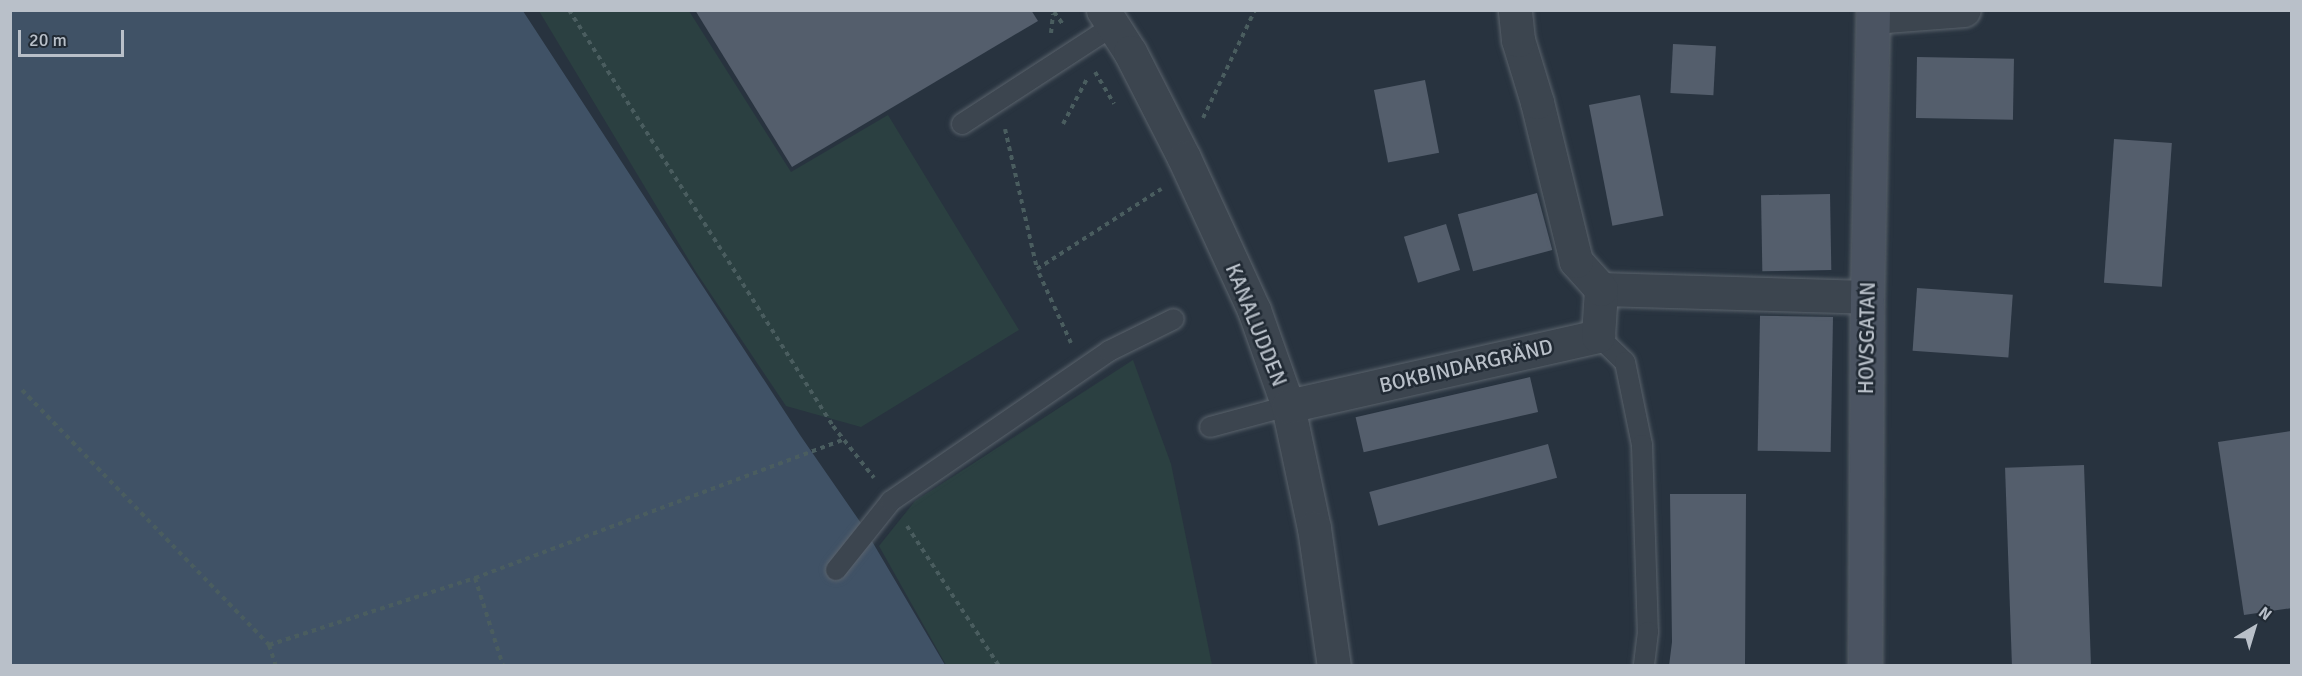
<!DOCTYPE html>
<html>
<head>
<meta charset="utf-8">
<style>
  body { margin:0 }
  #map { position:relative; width:2302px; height:676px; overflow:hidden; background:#28333f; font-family:Signika,sans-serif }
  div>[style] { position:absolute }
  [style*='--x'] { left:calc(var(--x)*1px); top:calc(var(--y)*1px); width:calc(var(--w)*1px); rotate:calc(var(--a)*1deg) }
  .green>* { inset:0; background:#2b4041 }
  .water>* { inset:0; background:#405266 }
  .building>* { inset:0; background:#545e6c; transform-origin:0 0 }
  .path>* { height:4px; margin-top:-2px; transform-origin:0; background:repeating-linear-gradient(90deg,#4a5d5f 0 4.5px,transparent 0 9px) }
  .roads { filter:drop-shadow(0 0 2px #5a636c) drop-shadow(0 0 2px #5a636c) }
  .service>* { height:20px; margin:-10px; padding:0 10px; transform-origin:10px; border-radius:10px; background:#3c454f }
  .minor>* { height:33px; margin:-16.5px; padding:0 16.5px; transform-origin:16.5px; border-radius:16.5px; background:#3c454f }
  .secondary>* { height:33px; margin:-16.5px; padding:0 16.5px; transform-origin:16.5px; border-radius:16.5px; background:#4b5462 }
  span { translate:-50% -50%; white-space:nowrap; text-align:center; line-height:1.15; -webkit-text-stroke:5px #212a34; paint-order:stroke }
  .street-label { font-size:21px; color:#b9c0c9 }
  .frame { position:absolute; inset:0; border:12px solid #b9c0c9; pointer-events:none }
  .north { position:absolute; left:2224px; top:598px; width:60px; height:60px; -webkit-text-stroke:4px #212a34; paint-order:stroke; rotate:38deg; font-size:16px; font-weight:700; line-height:24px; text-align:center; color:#b9c0c9 }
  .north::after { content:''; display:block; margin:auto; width:21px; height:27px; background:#b9c0c9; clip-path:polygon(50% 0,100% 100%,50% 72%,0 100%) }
  .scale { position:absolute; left:18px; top:30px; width:106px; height:27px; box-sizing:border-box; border:3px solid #b9c0c9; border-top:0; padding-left:8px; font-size:18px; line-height:21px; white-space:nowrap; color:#b9c0c9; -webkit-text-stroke:4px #212a34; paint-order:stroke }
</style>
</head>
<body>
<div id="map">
  <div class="green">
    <i style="clip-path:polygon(539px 11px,689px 11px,791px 172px,888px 115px,1019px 330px,861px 427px,786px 406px,696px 272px)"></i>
    <i style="clip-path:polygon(1133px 360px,1171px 464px,1212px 665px,946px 665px,879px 546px,915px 501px)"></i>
  </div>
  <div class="water">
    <i style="clip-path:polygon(10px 11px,523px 11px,800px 435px,863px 526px,945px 665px,11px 665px)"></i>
  </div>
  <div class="building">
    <i style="clip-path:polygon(695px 10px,1031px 10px,1038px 21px,792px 167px)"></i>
    <i style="left:1673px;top:44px;width:43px;height:49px;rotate:3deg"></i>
    <i style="left:1917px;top:57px;width:97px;height:61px;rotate:1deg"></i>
    <i style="left:1425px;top:80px;width:74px;height:52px;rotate:79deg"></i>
    <i style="left:1640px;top:95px;width:123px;height:52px;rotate:79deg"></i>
    <i style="left:2114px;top:139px;width:58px;height:144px;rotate:4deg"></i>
    <i style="left:1537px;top:193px;width:59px;height:82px;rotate:75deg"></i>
    <i style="left:1830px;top:194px;width:76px;height:69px;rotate:89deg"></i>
    <i style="left:1446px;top:224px;width:48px;height:44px;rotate:73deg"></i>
    <i style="left:1917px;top:288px;width:96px;height:63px;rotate:4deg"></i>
    <i style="left:1833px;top:317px;width:135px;height:73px;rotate:91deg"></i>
    <i style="left:1530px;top:377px;width:36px;height:179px;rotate:77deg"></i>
    <i style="clip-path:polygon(2291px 431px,2292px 608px,2244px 615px,2218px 442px)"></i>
    <i style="left:1548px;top:444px;width:35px;height:185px;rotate:75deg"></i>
    <i style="left:2084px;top:465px;width:201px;height:79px;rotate:88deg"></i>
    <i style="clip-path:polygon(1670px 494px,1746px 494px,1745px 666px,1669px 666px,1672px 642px)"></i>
  </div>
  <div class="path">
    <i style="--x:569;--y:10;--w:493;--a:57.6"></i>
    <i style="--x:833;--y:426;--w:66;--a:51.7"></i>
    <i style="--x:1054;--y:12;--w:17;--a:54"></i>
    <i style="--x:1051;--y:33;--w:19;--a:-84"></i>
    <i style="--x:1095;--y:72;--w:37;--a:59"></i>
    <i style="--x:1203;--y:118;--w:120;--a:-64.3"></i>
    <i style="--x:1063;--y:124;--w:53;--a:-62"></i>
    <i style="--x:1005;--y:129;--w:144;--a:77.1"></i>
    <i style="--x:1071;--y:343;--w:81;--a:-114.7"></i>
    <i style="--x:1037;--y:269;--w:148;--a:-32.8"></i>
    <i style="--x:22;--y:390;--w:355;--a:45.9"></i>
    <i style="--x:269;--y:645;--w:22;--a:72"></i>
    <i style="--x:907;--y:526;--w:168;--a:56.7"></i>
    <i style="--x:475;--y:578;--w:92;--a:72.3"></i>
    <i style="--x:269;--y:645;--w:217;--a:-18"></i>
    <i style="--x:475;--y:578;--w:395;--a:-20.6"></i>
  </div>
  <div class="roads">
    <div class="service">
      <i style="--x:962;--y:124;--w:180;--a:-33"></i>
      <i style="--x:1598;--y:336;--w:37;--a:44"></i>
      <i style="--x:1625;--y:362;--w:85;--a:78.4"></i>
      <i style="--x:1642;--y:445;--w:187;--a:88.2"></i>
      <i style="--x:1648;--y:632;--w:34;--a:97"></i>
      <i style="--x:1210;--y:427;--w:81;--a:-15.1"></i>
      <i style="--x:836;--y:570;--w:88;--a:-51.4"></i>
      <i style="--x:891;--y:501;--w:265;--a:-34.5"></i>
      <i style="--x:1109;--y:351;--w:72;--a:-26.2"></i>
    </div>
    <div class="minor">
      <i style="--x:1103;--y:10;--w:50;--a:57.3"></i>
      <i style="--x:1130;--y:52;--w:119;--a:63"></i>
      <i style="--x:1184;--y:158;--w:167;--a:65.3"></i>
      <i style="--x:1254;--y:310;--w:102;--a:70.5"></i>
      <i style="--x:1288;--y:406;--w:125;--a:78"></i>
      <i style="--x:1314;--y:528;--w:139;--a:81.8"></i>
      <i style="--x:1873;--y:17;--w:91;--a:-4.4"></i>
      <i style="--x:1601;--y:289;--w:266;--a:1.7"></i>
      <i style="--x:1288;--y:406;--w:318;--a:-12.7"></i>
      <i style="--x:1598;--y:336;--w:47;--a:-86.3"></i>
      <i style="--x:1601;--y:289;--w:38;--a:-132"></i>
      <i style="--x:1576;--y:261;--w:164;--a:-103.8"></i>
      <i style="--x:1537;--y:102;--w:65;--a:-107"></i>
      <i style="--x:1518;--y:40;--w:30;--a:-96"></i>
    </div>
    <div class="secondary">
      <i style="--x:1865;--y:666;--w:369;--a:-89.7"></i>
      <i style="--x:1867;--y:297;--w:287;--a:-88.8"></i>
    </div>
  </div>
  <div class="street-label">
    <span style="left:1256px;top:325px;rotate:68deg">KANALUDDEN</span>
    <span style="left:1867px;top:338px;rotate:-89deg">HOVSGATAN</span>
    <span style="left:1466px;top:366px;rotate:-13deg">BOKBINDARGRÄND</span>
  </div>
  <div class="frame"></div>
  <div class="north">N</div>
  <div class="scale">20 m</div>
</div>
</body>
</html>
